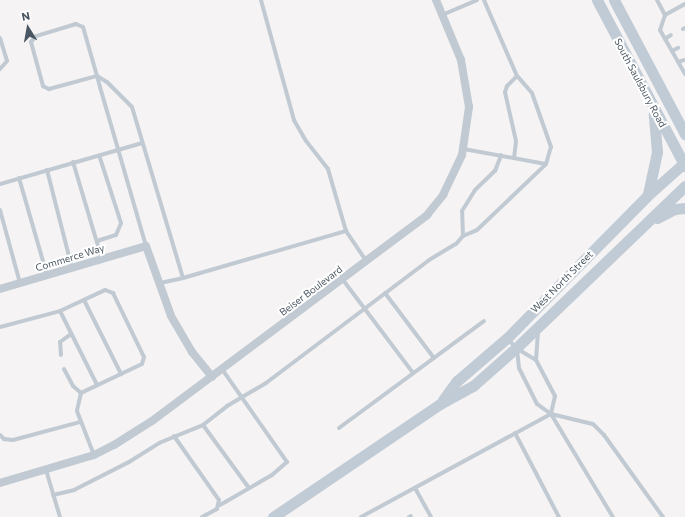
<!DOCTYPE html>
<html>
<head>
<meta charset="utf-8">
<style>
  body { margin:0 }
  #map { position:relative; width:685px; height:517px; overflow:hidden; background:#f5f3f3; font-family:Commissioner,sans-serif }
  div>[style] { position:absolute }
  [style*='--x'] { left:calc(var(--x)*1px); top:calc(var(--y)*1px); width:calc(var(--w)*1px); rotate:calc(var(--a)*1deg) }
  .service>* { height:4px; margin:-2px; padding:0 2px; transform-origin:2px; border-radius:2px; background:#c1cad2 }
  .minor>* { height:8px; margin:-4px; padding:0 4px; transform-origin:4px; border-radius:4px; background:#c1cad2 }
  .secondary>* { height:11px; margin:-5.5px; padding:0 5.5px; transform-origin:5.5px; border-radius:5.5px; background:#c1cbd6 }
  span { translate:-50% -50%; white-space:nowrap; text-align:center; line-height:1.15; -webkit-text-stroke:4px #fff; paint-order:stroke }
  .street-label { font-size:10px; color:#4a5661 }
  .north { position:absolute; left:8px; top:8px; width:40px; height:40px; -webkit-text-stroke:3px #fff; paint-order:stroke; rotate:349deg; font-size:11px; font-weight:700; line-height:16px; text-align:center; color:#4a5661 }
  .north::after { content:''; display:block; margin:auto; width:14px; height:18px; background:#4a5661; clip-path:polygon(50% 0,100% 100%,50% 72%,0 100%) }
</style>
</head>
<body>
<div id="map">
  <div class="service">
    <i style="--x:657;--y:0;--w:17;--a:62"></i>
    <i style="--x:665;--y:15;--w:23;--a:-29"></i>
    <i style="--x:442;--y:15;--w:38;--a:-23"></i>
    <i style="--x:665;--y:15;--w:16;--a:108"></i>
    <i style="--x:660;--y:30;--w:51;--a:60.4"></i>
    <i style="--x:683;--y:29;--w:2;--a:-27"></i>
    <i style="--x:0;--y:38;--w:24;--a:73"></i>
    <i style="--x:7;--y:61;--w:11;--a:131"></i>
    <i style="--x:665;--y:39;--w:7;--a:-34"></i>
    <i style="--x:672;--y:51;--w:7;--a:-27"></i>
    <i style="--x:678;--y:62;--w:6;--a:-18"></i>
    <i style="--x:464;--y:149;--w:83;--a:10.4"></i>
    <i style="--x:514;--y:158;--w:17;--a:-83"></i>
    <i style="--x:516;--y:141;--w:50;--a:-102.7"></i>
    <i style="--x:505;--y:92;--w:6;--a:-72"></i>
    <i style="--x:507;--y:86;--w:14;--a:-45"></i>
    <i style="--x:73;--y:162;--w:101;--a:73.4"></i>
    <i style="--x:47;--y:170;--w:101;--a:75.7"></i>
    <i style="--x:19;--y:178;--w:101;--a:73.9"></i>
    <i style="--x:0;--y:184;--w:148;--a:-16.1"></i>
    <i style="--x:0;--y:210;--w:76;--a:74.7"></i>
    <i style="--x:346;--y:231;--w:37;--a:56"></i>
    <i style="--x:463;--y:236;--w:25;--a:-92"></i>
    <i style="--x:462;--y:211;--w:25;--a:-58"></i>
    <i style="--x:475;--y:190;--w:28;--a:-44"></i>
    <i style="--x:495;--y:171;--w:17;--a:-69"></i>
    <i style="--x:97;--y:241;--w:20;--a:-18"></i>
    <i style="--x:116;--y:235;--w:13;--a:-67"></i>
    <i style="--x:121;--y:223;--w:71;--a:-107.9"></i>
    <i style="--x:146;--y:246;--w:101;--a:-106.1"></i>
    <i style="--x:118;--y:149;--w:65;--a:-106.2"></i>
    <i style="--x:100;--y:87;--w:11;--a:-105"></i>
    <i style="--x:97;--y:76;--w:51;--a:-105.9"></i>
    <i style="--x:83;--y:27;--w:8;--a:-157"></i>
    <i style="--x:76;--y:24;--w:42;--a:163.3"></i>
    <i style="--x:36;--y:36;--w:8;--a:130"></i>
    <i style="--x:31;--y:42;--w:46;--a:74.7"></i>
    <i style="--x:43;--y:86;--w:7;--a:27"></i>
    <i style="--x:49;--y:89;--w:50;--a:-15.2"></i>
    <i style="--x:97;--y:76;--w:12;--a:31"></i>
    <i style="--x:107;--y:82;--w:35;--a:45"></i>
    <i style="--x:132;--y:107;--w:178;--a:73.4"></i>
    <i style="--x:183;--y:278;--w:170;--a:-16.1"></i>
    <i style="--x:346;--y:231;--w:65;--a:-106.2"></i>
    <i style="--x:328;--y:169;--w:36;--a:-128"></i>
    <i style="--x:306;--y:141;--w:24;--a:-120"></i>
    <i style="--x:294;--y:120;--w:124;--a:-105.4"></i>
    <i style="--x:343;--y:280;--w:116;--a:53"></i>
    <i style="--x:160;--y:283;--w:24;--a:-12"></i>
    <i style="--x:385;--y:293;--w:81;--a:53"></i>
    <i style="--x:84;--y:300;--w:83;--a:63.4"></i>
    <i style="--x:60;--y:311;--w:83;--a:63.4"></i>
    <i style="--x:0;--y:327;--w:62;--a:-14.9"></i>
    <i style="--x:60;--y:311;--w:50;--a:-25"></i>
    <i style="--x:105;--y:290;--w:9;--a:21"></i>
    <i style="--x:113;--y:293;--w:71;--a:64.2"></i>
    <i style="--x:144;--y:357;--w:7;--a:106"></i>
    <i style="--x:142;--y:364;--w:68;--a:154.6"></i>
    <i style="--x:81;--y:393;--w:18;--a:103"></i>
    <i style="--x:77;--y:411;--w:47;--a:68.9"></i>
    <i style="--x:508;--y:339;--w:12;--a:48"></i>
    <i style="--x:516;--y:348;--w:23;--a:31"></i>
    <i style="--x:536;--y:360;--w:41;--a:62.2"></i>
    <i style="--x:555;--y:396;--w:18;--a:103"></i>
    <i style="--x:551;--y:414;--w:17;--a:-144"></i>
    <i style="--x:537;--y:404;--w:40;--a:-116.6"></i>
    <i style="--x:519;--y:368;--w:18;--a:-96"></i>
    <i style="--x:61;--y:355;--w:13;--a:-94"></i>
    <i style="--x:60;--y:342;--w:14;--a:-36"></i>
    <i style="--x:536;--y:360;--w:30;--a:-86"></i>
    <i style="--x:64;--y:369;--w:19;--a:62"></i>
    <i style="--x:73;--y:386;--w:11;--a:41"></i>
    <i style="--x:551;--y:414;--w:120;--a:59"></i>
    <i style="--x:203;--y:425;--w:78;--a:53.9"></i>
    <i style="--x:339;--y:428;--w:180;--a:-36.4"></i>
    <i style="--x:515;--y:433;--w:95;--a:62.4"></i>
    <i style="--x:0;--y:435;--w:6;--a:45"></i>
    <i style="--x:4;--y:439;--w:9;--a:6"></i>
    <i style="--x:13;--y:440;--w:69;--a:-15"></i>
    <i style="--x:174;--y:436;--w:78;--a:54.9"></i>
    <i style="--x:219;--y:500;--w:9;--a:103"></i>
    <i style="--x:217;--y:509;--w:17;--a:152"></i>
    <i style="--x:46;--y:470;--w:49;--a:73.4"></i>
    <i style="--x:415;--y:488;--w:33;--a:61"></i>
    <i style="--x:53;--y:495;--w:22;--a:-13"></i>
    <i style="--x:74;--y:490;--w:62;--a:-27"></i>
    <i style="--x:129;--y:462;--w:36;--a:-32"></i>
    <i style="--x:159;--y:443;--w:48;--a:-22.2"></i>
    <i style="--x:203;--y:425;--w:31;--a:-38"></i>
    <i style="--x:227;--y:406;--w:45;--a:-30.5"></i>
    <i style="--x:266;--y:383;--w:204;--a:-37"></i>
    <i style="--x:429;--y:260;--w:31;--a:-31"></i>
    <i style="--x:456;--y:244;--w:11;--a:-49"></i>
    <i style="--x:463;--y:236;--w:15;--a:-23"></i>
    <i style="--x:477;--y:230;--w:95;--a:-43.7"></i>
    <i style="--x:546;--y:164;--w:18;--a:-74"></i>
    <i style="--x:551;--y:147;--w:57;--a:-109.4"></i>
    <i style="--x:532;--y:93;--w:23;--a:-131"></i>
    <i style="--x:517;--y:76;--w:83;--a:-113.5"></i>
    <i style="--x:220;--y:505;--w:60;--a:-30"></i>
    <i style="--x:272;--y:475;--w:20;--a:-41"></i>
    <i style="--x:287;--y:462;--w:113;--a:-125"></i>
    <i style="--x:361;--y:517;--w:216;--a:-28.5"></i>
    <i style="--x:551;--y:414;--w:43;--a:13.4"></i>
    <i style="--x:593;--y:424;--w:16;--a:45"></i>
    <i style="--x:604;--y:435;--w:101;--a:54.3"></i>
    <i style="--x:409;--y:517;--w:2;--a:-27"></i>
  </div>
  <div class="minor">
    <i style="--x:0;--y:289;--w:152;--a:-16.4"></i>
    <i style="--x:146;--y:246;--w:74;--a:70.3"></i>
    <i style="--x:171;--y:316;--w:42;--a:59.7"></i>
    <i style="--x:192;--y:352;--w:32;--a:51"></i>
    <i style="--x:0;--y:483;--w:98;--a:-16.6"></i>
    <i style="--x:94;--y:455;--w:22;--a:-27"></i>
    <i style="--x:114;--y:445;--w:45;--a:-32.3"></i>
    <i style="--x:152;--y:421;--w:344;--a:-36.8"></i>
    <i style="--x:427;--y:215;--w:26;--a:-51"></i>
    <i style="--x:443;--y:195;--w:44;--a:-64.6"></i>
    <i style="--x:462;--y:155;--w:49;--a:-81.7"></i>
    <i style="--x:469;--y:107;--w:48;--a:-99.7"></i>
    <i style="--x:461;--y:60;--w:65;--a:-112.6"></i>
  </div>
  <div class="secondary">
    <i style="--x:597;--y:0;--w:188;--a:62.1"></i>
    <i style="--x:614;--y:0;--w:152;--a:62.1"></i>
    <i style="--x:648;--y:194;--w:43;--a:-77.9"></i>
    <i style="--x:657;--y:152;--w:38;--a:-95"></i>
    <i style="--x:657;--y:218;--w:20;--a:-27"></i>
    <i style="--x:675;--y:209;--w:10;--a:-6"></i>
    <i style="--x:443;--y:400;--w:24;--a:-54"></i>
    <i style="--x:457;--y:381;--w:66;--a:-40.7"></i>
    <i style="--x:507;--y:338;--w:199;--a:-45.4"></i>
    <i style="--x:647;--y:196;--w:51;--a:-41.8"></i>
    <i style="--x:273;--y:517;--w:202;--a:-34.1"></i>
    <i style="--x:440;--y:404;--w:38;--a:-29"></i>
    <i style="--x:473;--y:386;--w:57;--a:-41.5"></i>
    <i style="--x:516;--y:348;--w:234;--a:-43.8"></i>
  </div>
  <div class="street-label">
    <span style="left:640px;top:83px;rotate:62deg">South Saulsbury Road</span>
    <span style="left:70px;top:258px;rotate:-17deg">Commerce Way</span>
    <span style="left:562px;top:282px;rotate:-45deg">West North Street</span>
    <span style="left:311px;top:291px;rotate:-37deg">Beiser Boulevard</span>
  </div>
  <div class="north">N</div>
</div>
</body>
</html>
